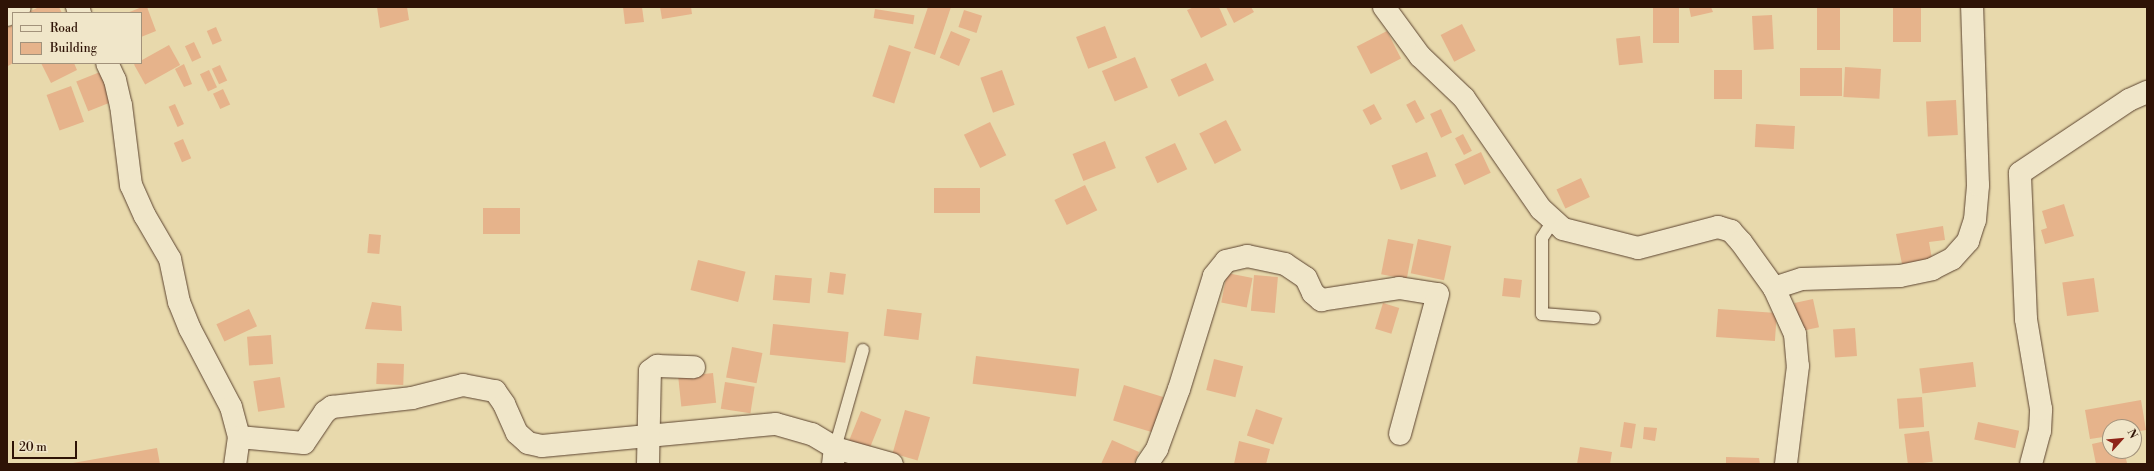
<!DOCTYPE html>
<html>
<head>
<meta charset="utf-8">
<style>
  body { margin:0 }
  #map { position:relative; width:2154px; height:471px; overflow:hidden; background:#e8d9ac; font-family:"Libre Bodoni",serif }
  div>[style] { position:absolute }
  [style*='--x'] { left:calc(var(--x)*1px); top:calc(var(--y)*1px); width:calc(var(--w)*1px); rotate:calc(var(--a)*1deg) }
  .building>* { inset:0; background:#e6b38b; transform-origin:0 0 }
  .roads { filter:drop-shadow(0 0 1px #5c4430) drop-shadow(0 0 1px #5c4430) }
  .service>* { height:12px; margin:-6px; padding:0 6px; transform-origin:6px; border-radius:6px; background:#f0e6c9 }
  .minor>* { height:22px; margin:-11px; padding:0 11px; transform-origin:11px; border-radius:11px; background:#f0e6c9 }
  .tertiary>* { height:22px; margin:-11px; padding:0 11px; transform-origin:11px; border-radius:11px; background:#f0e6c9 }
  span { translate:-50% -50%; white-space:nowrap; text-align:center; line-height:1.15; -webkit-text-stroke:3px #f0e6c9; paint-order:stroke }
  .frame { position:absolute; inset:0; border:8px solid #2e1306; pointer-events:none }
  .legend { position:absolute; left:12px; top:12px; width:130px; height:52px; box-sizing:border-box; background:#f0e6c9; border:1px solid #a2927b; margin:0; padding:5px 7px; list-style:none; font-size:12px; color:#2e1306 }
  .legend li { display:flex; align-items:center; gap:8px; height:20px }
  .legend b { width:20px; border:1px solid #a2927b }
  .north { position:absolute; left:2102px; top:419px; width:40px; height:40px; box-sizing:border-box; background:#f0e6c9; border:1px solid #a2927b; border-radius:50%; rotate:63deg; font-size:11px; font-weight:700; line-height:16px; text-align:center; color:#2e1306 }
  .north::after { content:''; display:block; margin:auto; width:14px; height:18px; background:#8f2418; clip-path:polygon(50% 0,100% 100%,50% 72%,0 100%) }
  .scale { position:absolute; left:12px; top:441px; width:65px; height:18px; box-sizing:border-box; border:2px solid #2e1306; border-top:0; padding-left:5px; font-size:12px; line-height:14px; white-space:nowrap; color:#2e1306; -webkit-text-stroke:3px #f0e6c9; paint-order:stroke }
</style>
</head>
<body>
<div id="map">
  <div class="building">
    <i style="clip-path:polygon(39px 7px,59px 7px,62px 13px,27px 13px)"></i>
    <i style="clip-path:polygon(142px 7px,147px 7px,156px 31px,141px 37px,141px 13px,127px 13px)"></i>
    <i style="clip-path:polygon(377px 7px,407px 7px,409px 20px,380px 28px)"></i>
    <i style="clip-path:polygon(623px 7px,642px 7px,644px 22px,625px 24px)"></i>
    <i style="clip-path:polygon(660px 7px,691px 7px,692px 14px,662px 19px)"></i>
    <i style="clip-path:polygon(928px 7px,951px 7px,935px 55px,914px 48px)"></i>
    <i style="clip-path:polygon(1194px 7px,1219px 7px,1227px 25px,1201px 38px,1187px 10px)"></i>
    <i style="clip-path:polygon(1226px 7px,1251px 7px,1254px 12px,1234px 23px)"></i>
    <i style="left:1653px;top:7px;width:26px;height:36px"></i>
    <i style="clip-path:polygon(1689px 7px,1711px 7px,1713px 12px,1691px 17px)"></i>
    <i style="left:1893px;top:7px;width:28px;height:35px"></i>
    <i style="left:1817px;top:8px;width:23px;height:42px"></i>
    <i style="left:875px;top:9px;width:40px;height:9px;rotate:9deg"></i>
    <i style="left:964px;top:10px;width:19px;height:18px;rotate:18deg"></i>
    <i style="left:1772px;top:15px;width:34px;height:20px;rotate:87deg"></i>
    <i style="left:1462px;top:24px;width:30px;height:24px;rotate:63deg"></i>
    <i style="clip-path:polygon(13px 25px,13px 63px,8px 66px,7px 28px)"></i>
    <i style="left:1105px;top:26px;width:34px;height:31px;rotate:69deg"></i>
    <i style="left:216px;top:27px;width:15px;height:10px;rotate:67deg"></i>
    <i style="left:951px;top:31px;width:21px;height:29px;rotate:23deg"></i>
    <i style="left:1387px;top:31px;width:31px;height:34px;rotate:63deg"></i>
    <i style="left:1640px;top:36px;width:27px;height:24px;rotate:84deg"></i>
    <i style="left:194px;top:42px;width:17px;height:10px;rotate:65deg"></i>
    <i style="left:169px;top:45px;width:23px;height:40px;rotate:61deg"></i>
    <i style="left:889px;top:45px;width:23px;height:54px;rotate:18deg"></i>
    <i style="left:1135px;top:57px;width:33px;height:36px;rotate:67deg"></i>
    <i style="clip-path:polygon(41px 63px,74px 63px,77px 70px,51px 83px)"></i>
    <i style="left:1206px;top:63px;width:19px;height:39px;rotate:65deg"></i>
    <i style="clip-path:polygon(184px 64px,192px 84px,184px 87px,175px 69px)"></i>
    <i style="left:220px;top:65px;width:17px;height:9px;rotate:65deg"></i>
    <i style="left:1845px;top:67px;width:36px;height:30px;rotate:3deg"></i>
    <i style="left:1800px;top:68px;width:42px;height:28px"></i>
    <i style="left:105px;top:70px;width:32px;height:31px;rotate:68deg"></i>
    <i style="left:209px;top:70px;width:19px;height:10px;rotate:65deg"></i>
    <i style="left:1002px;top:70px;width:37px;height:23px;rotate:70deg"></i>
    <i style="left:1714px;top:70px;width:28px;height:29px"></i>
    <i style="left:71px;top:86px;width:38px;height:26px;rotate:70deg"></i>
    <i style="left:223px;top:89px;width:17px;height:11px;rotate:65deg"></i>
    <i style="left:1415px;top:100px;width:21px;height:10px;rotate:62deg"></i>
    <i style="left:1956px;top:100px;width:35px;height:30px;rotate:87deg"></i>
    <i style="left:175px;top:104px;width:22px;height:7px;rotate:66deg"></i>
    <i style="left:1374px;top:104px;width:17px;height:13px;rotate:62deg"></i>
    <i style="left:1441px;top:109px;width:26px;height:12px;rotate:65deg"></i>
    <i style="left:1226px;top:120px;width:34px;height:30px;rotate:63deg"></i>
    <i style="left:990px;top:122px;width:37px;height:29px;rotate:64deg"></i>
    <i style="left:1756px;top:124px;width:39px;height:23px;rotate:3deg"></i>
    <i style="left:1463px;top:134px;width:19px;height:9px;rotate:62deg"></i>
    <i style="left:183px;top:139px;width:21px;height:10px;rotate:67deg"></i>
    <i style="left:1105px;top:141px;width:29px;height:35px;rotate:68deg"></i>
    <i style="left:1175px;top:143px;width:29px;height:33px;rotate:65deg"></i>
    <i style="left:1427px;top:152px;width:26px;height:38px;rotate:69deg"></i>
    <i style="left:1481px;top:152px;width:23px;height:29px;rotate:65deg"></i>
    <i style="left:1581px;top:178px;width:21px;height:27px;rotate:65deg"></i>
    <i style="left:1085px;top:185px;width:28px;height:34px;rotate:64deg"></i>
    <i style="left:980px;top:188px;width:25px;height:46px;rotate:90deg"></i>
    <i style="clip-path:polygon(2064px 204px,2074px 236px,2045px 244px,2041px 230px,2047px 228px,2042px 211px)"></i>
    <i style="left:483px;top:208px;width:37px;height:26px"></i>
    <i style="clip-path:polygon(1943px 226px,1945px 240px,1929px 242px,1932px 259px,1902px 264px,1896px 234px)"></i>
    <i style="left:369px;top:234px;width:12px;height:19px;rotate:5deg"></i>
    <i style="left:1388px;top:239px;width:26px;height:36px;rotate:11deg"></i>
    <i style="left:1418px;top:239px;width:34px;height:35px;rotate:12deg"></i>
    <i style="left:698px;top:260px;width:49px;height:31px;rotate:14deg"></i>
    <i style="left:830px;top:272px;width:16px;height:21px;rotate:7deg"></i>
    <i style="left:1227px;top:273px;width:26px;height:30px;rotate:11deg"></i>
    <i style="left:775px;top:275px;width:37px;height:25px;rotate:5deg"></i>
    <i style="left:1254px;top:275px;width:24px;height:36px;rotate:5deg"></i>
    <i style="left:1504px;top:278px;width:18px;height:18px;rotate:6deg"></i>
    <i style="left:2094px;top:278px;width:34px;height:32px;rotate:82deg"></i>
    <i style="left:1813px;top:299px;width:29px;height:19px;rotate:78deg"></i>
    <i style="clip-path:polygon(372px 302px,401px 306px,402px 331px,365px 329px)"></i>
    <i style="left:1383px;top:303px;width:17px;height:27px;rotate:17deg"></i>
    <i style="left:249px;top:309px;width:19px;height:36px;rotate:65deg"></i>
    <i style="left:887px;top:309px;width:35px;height:27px;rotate:7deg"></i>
    <i style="left:1718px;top:309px;width:59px;height:28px;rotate:4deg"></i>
    <i style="left:773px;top:324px;width:76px;height:31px;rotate:6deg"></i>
    <i style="left:1855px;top:328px;width:28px;height:22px;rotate:86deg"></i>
    <i style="left:271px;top:335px;width:29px;height:24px;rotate:86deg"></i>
    <i style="left:732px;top:347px;width:31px;height:31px;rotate:11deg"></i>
    <i style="left:976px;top:356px;width:104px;height:28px;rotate:7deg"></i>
    <i style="left:1214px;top:359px;width:30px;height:32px;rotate:14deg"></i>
    <i style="left:1973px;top:362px;width:25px;height:54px;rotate:83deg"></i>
    <i style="left:377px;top:363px;width:27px;height:21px;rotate:2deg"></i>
    <i style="left:713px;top:373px;width:30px;height:35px;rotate:84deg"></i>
    <i style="left:280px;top:377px;width:31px;height:27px;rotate:81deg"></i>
    <i style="left:725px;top:382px;width:30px;height:27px;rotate:9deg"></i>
    <i style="left:1124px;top:385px;width:41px;height:37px;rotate:17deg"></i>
    <i style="left:1922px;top:397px;width:30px;height:25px;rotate:86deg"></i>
    <i style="clip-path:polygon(2141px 400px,2146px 430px,2134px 432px,2134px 427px,2110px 427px,2110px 436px,2090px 439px,2085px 410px)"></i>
    <i style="left:1256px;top:409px;width:28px;height:28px;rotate:19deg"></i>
    <i style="left:905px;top:410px;width:26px;height:45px;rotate:16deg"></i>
    <i style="left:861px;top:411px;width:22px;height:35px;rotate:22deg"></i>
    <i style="left:1624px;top:422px;width:12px;height:25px;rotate:9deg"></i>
    <i style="left:1978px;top:422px;width:42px;height:18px;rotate:12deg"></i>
    <i style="clip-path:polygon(1644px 427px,1657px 428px,1655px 441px,1643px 439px)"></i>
    <i style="left:1929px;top:431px;width:31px;height:25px;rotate:83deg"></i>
    <i style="clip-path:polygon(1112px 440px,1139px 452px,1134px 464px,1101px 464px)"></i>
    <i style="clip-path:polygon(2110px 440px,2110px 451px,2124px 451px,2127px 463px,2096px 464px,2092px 444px)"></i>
    <i style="clip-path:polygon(1239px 441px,1270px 449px,1266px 464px,1234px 464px)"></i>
    <i style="clip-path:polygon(1580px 447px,1612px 452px,1610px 464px,1577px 464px)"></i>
    <i style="clip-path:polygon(157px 448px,160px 464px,73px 464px,73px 463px)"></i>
    <i style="clip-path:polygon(1726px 457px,1759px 458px,1760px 464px,1726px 464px)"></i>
  </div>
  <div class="roads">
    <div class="service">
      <i style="--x:1553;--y:221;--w:20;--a:123"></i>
      <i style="--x:1542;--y:238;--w:76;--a:90"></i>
      <i style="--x:1542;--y:314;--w:52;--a:4.4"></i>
      <i style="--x:835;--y:448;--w:102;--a:-74.1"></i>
    </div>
    <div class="minor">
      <i style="--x:1384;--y:7;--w:61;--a:53.7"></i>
      <i style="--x:1420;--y:56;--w:61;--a:43.7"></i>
      <i style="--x:1464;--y:98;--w:135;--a:55.3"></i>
      <i style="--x:1541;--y:209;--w:30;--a:42"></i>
      <i style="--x:1563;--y:229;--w:77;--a:14.2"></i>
      <i style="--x:1638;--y:248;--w:83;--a:-14.7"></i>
      <i style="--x:1718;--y:227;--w:14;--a:17"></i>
      <i style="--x:1731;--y:231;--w:15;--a:48"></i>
      <i style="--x:1741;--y:242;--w:57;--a:54.3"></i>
      <i style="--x:1774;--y:288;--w:51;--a:65.5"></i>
      <i style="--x:1795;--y:334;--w:32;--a:85"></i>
      <i style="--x:1798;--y:366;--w:99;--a:97"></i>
      <i style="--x:7;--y:15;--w:15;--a:-32"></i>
      <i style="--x:1774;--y:288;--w:29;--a:-18"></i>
      <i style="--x:1802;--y:279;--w:98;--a:-1.8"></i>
      <i style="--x:1900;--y:276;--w:33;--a:-12"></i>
      <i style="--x:1932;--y:269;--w:22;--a:-27"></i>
      <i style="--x:1952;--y:259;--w:24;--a:-48"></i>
      <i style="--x:1968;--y:241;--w:22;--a:-72"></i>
      <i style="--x:1975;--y:220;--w:35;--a:-85"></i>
      <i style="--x:1978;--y:185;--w:178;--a:-91.9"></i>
      <i style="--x:239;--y:437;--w:65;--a:5.3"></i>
      <i style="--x:304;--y:443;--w:37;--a:-56"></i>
      <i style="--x:325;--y:412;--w:9;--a:-36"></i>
      <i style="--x:332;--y:407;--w:81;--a:-6.4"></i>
      <i style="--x:412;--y:398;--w:53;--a:-14.3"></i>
      <i style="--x:463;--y:385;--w:33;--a:11"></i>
      <i style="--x:495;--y:391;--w:16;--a:55"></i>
      <i style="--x:504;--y:404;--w:32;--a:66"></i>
      <i style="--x:517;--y:433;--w:15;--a:42"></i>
      <i style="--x:528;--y:443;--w:14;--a:12"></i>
      <i style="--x:542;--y:446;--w:235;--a:-5.4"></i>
      <i style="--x:776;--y:424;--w:37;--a:16"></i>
      <i style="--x:812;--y:434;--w:27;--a:31"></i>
      <i style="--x:835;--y:448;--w:16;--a:97"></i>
      <i style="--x:835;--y:448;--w:59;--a:15.7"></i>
      <i style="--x:648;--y:464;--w:93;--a:-88.8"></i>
      <i style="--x:650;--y:371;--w:9;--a:-36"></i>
      <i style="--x:657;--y:366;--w:37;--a:2"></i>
      <i style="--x:1147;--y:464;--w:18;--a:-56"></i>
      <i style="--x:1157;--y:449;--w:64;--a:-69.9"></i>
      <i style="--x:1179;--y:389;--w:118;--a:-72.8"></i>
      <i style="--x:1214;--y:276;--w:19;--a:-51"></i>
      <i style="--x:1226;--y:261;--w:22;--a:-13"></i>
      <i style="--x:1247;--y:256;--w:39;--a:12"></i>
      <i style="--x:1285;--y:264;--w:25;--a:34"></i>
      <i style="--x:1306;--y:278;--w:17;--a:65"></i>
      <i style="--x:1313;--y:293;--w:11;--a:41"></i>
      <i style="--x:1321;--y:300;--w:79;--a:-8.7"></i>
      <i style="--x:1399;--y:288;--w:39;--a:9"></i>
      <i style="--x:1438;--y:294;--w:145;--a:105.2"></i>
      <i style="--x:2031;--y:464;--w:34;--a:-75"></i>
      <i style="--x:2040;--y:431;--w:22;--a:-87"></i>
      <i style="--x:2041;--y:409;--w:91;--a:-99.5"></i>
      <i style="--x:2026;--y:319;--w:146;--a:-92.4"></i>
      <i style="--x:2020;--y:173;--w:131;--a:-33.8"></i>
      <i style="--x:2129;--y:100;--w:20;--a:-24"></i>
    </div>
    <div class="tertiary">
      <i style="--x:77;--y:7;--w:7;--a:63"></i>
      <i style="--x:107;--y:63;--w:19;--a:65"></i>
      <i style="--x:115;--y:80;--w:26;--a:77"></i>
      <i style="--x:121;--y:105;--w:81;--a:82.9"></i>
      <i style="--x:131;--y:185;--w:34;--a:66"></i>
      <i style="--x:145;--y:216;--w:50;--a:59.8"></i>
      <i style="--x:170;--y:259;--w:44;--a:78.2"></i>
      <i style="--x:179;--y:302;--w:29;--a:68"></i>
      <i style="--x:190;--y:329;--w:88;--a:62.3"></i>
      <i style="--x:231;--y:407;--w:31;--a:75"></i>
      <i style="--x:239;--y:437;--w:27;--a:98"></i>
    </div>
  </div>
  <div class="frame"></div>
  <ul class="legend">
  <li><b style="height:5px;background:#f0e6c9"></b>Road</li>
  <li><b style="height:11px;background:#e6b38b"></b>Building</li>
  </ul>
  <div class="north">N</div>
  <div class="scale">20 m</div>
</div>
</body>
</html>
